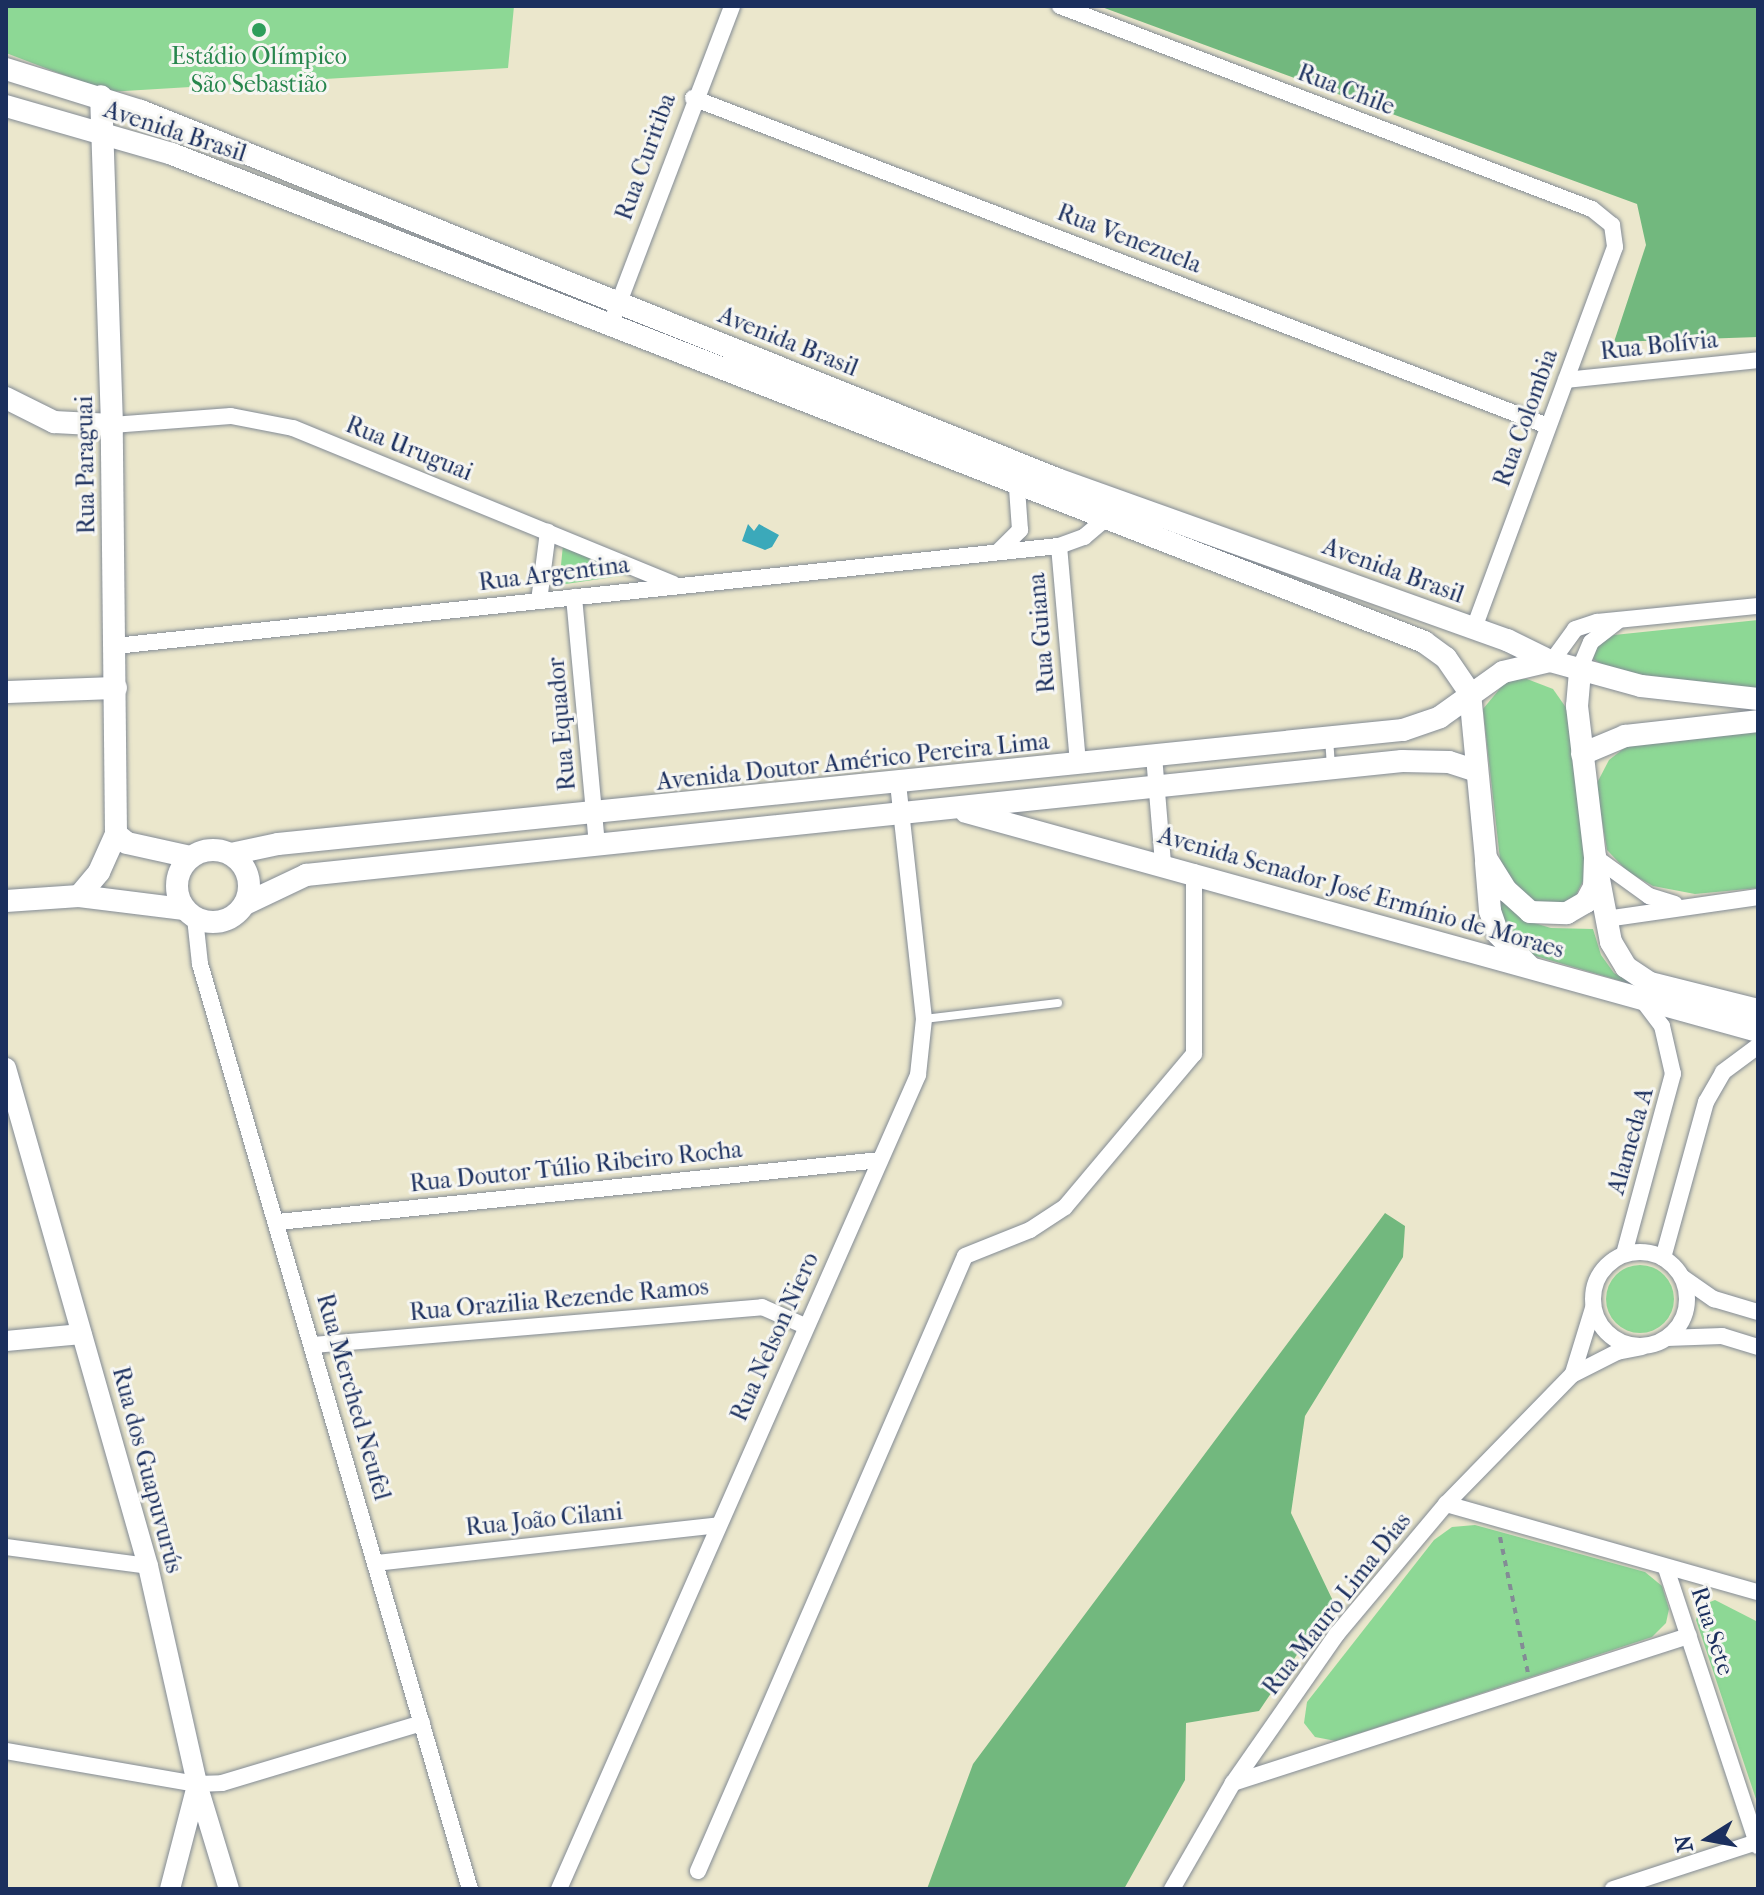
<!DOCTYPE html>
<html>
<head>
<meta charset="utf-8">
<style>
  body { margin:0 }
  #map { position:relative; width:1764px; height:1895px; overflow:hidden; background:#ebe7cc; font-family:"IM FELL French Canon",serif }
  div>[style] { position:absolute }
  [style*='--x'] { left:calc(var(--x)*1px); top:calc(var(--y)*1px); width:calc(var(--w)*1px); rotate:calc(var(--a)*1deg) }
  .green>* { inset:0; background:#8dd895 }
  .round { border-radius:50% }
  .forest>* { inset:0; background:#72b87e }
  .water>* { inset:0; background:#3ba9ba }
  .path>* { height:4px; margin-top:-2px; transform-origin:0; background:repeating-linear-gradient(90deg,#838b95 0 6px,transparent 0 12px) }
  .roads { filter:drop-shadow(0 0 2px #838b95) drop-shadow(0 0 2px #838b95) }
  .service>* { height:8px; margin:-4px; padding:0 4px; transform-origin:4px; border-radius:4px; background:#fff }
  .minor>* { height:16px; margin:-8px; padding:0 8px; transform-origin:8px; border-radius:8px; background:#fff }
  .minor>.ring { margin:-8px; padding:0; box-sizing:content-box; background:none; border:16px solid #fff; border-radius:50% }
  .tertiary>* { height:20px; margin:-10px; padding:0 10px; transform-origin:10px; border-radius:10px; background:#fff }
  .secondary>* { height:22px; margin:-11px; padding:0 11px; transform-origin:11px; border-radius:11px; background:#fff }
  .secondary>.ring { margin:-11px; padding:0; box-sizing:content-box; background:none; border:22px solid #fff; border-radius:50% }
  .dots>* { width:22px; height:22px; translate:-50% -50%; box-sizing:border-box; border:4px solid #f6f6f2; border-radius:50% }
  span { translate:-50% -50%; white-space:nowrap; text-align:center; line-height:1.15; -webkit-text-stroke:6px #f6f6f2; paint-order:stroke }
  .leisure-label { font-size:24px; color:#27864d }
  .street-label { font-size:24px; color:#1b2f5e }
  .frame { position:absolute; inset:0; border:8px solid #1b2f5e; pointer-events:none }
  .north { position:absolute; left:1668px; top:1799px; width:80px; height:80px; -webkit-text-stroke:6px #f6f6f2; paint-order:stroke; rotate:259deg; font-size:22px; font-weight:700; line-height:32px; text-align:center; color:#1b2f5e }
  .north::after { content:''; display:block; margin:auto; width:28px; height:36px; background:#1b2f5e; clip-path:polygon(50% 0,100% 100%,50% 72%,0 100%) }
</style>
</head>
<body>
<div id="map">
  <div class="green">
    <i style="clip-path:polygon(6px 6px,514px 6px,508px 68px,108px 92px,6px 53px)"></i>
    <i style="clip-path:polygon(563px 545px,627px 575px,559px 585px)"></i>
    <i style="clip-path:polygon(1758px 620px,1758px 690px,1613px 671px,1593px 659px,1597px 646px,1614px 635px)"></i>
    <i style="clip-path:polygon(1527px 679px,1553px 689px,1567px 709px,1588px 871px,1572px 903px,1533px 905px,1516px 889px,1500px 859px,1483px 709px,1507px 680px)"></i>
    <i style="clip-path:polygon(1758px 729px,1758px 888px,1695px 894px,1653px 886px,1628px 872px,1607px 850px,1596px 785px,1609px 760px,1632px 742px)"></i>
    <i style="clip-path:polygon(1501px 898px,1524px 920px,1551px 928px,1593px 929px,1601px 955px,1614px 973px,1635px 985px,1532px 955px,1501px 922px,1497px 901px)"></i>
    <i class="round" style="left:1606px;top:1265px;width:68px;height:68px"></i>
    <i style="clip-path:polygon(1475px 1525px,1645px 1572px,1662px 1586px,1669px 1609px,1666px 1623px,1652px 1637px,1336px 1741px,1315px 1737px,1304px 1723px,1307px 1702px,1434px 1540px,1452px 1527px)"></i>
    <i style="clip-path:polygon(1715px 1600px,1758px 1622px,1758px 1805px,1696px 1620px,1700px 1606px)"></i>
  </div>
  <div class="forest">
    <i style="clip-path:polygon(1099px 6px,1758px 6px,1758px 337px,1614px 342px,1646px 245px,1637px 204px)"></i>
    <i style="clip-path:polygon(1385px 1213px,1405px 1226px,1403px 1257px,1305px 1416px,1291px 1513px,1333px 1601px,1259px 1711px,1186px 1723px,1185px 1780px,1124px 1889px,927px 1889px,973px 1764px)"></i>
  </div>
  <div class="water">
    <i style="clip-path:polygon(748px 524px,754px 531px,759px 524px,779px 535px,772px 547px,765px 550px,742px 541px)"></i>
  </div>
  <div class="path">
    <i style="--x:1500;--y:1537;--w:139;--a:78.4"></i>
  </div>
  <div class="roads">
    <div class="service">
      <i style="--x:1329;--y:738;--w:30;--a:86"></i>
      <i style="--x:924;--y:1019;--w:135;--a:-6.8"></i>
    </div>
    <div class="minor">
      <i style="--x:1060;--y:6;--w:569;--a:20.89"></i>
      <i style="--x:1592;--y:209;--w:26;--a:39"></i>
      <i style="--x:1612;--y:225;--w:22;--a:82"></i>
      <i style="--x:1615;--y:247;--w:406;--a:110.3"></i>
      <i style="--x:693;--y:98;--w:916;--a:20.99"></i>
      <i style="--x:610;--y:326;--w:342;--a:-69.1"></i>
      <i style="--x:1566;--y:380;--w:193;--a:-5.9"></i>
      <i style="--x:112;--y:425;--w:119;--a:-4.3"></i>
      <i style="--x:231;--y:416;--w:63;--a:11"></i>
      <i style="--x:293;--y:428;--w:411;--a:22.3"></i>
      <i style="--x:1059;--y:546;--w:219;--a:85"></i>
      <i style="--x:999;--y:551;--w:30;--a:-45"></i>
      <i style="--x:1020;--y:530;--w:42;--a:-94.1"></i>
      <i style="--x:574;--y:597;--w:250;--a:84.7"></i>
      <i style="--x:539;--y:601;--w:70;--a:-82.6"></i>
      <i style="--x:115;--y:646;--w:949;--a:-6.05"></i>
      <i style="--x:1059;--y:546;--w:27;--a:-20"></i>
      <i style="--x:1084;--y:537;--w:25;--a:-40"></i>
      <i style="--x:1103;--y:521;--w:14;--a:-69"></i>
      <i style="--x:1552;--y:661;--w:39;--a:-54"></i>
      <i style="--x:1575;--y:629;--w:23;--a:-18"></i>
      <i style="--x:1597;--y:622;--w:162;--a:-5.7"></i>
      <i style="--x:1580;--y:668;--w:28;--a:-67"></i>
      <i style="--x:1591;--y:642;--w:33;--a:-38"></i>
      <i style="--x:1154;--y:756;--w:107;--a:85.2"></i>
      <i style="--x:1595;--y:857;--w:67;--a:35.8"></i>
      <i style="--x:1649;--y:896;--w:27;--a:17"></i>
      <i style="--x:195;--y:918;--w:46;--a:83.8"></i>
      <i style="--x:200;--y:964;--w:964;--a:73.73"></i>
      <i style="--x:1606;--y:919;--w:154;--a:-8.2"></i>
      <i style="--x:278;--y:1222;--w:605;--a:-5.88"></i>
      <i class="ring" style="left:1593px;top:1252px;width:78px;height:78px"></i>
      <i style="--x:1624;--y:1254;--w:187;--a:-74.8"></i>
      <i style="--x:1673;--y:1074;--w:49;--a:-102.9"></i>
      <i style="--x:1662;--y:1026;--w:34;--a:-127"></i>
      <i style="--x:1663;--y:1258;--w:162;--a:-74.6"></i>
      <i style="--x:1706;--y:1102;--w:34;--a:-60"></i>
      <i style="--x:1723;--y:1072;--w:44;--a:-36.6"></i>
      <i style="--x:1682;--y:1277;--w:39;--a:35"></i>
      <i style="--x:1714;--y:1299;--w:46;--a:16.5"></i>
      <i style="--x:1667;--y:1338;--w:55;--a:-2.1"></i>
      <i style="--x:1722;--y:1336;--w:38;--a:17"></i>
      <i style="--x:313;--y:1345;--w:451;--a:-4.8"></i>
      <i style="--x:762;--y:1307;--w:47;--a:23.8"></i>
      <i style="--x:1573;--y:1373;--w:68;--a:-72.9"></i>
      <i style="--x:1446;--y:1504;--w:324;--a:15.8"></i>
      <i style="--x:6;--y:1547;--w:143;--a:7.6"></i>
      <i style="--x:376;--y:1563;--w:344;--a:-6.3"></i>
      <i style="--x:1666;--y:1568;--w:293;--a:71.7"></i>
      <i style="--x:6;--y:1751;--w:194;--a:9.8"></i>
      <i style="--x:197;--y:1784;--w:25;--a:-2"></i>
      <i style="--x:222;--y:1783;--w:209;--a:-16.7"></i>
      <i style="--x:1233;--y:1783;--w:479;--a:-17.9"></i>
      <i style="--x:698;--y:1871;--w:670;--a:-66.53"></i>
      <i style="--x:965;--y:1256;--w:70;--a:-21.8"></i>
      <i style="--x:1030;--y:1230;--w:42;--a:-33.3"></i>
      <i style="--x:1065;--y:1207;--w:200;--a:-49.9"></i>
      <i style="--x:1194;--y:1054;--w:182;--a:-90"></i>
      <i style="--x:559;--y:1889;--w:890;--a:-66.2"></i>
      <i style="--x:918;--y:1075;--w:56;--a:-83.9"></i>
      <i style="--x:924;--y:1019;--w:237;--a:-96.3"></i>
      <i style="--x:1172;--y:1889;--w:122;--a:-60.1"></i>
      <i style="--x:1233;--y:1783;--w:182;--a:-55.1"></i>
      <i style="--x:1337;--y:1634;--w:170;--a:-50"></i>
      <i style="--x:1446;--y:1504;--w:180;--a:-45.7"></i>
      <i style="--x:1572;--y:1375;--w:51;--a:-27.1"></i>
      <i style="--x:1617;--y:1352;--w:25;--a:-11"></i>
      <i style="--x:1613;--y:1889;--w:151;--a:-18.1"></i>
    </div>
    <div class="tertiary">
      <i style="--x:6;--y:1068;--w:518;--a:74.08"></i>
      <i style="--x:148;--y:1566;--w:223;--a:77.3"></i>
      <i style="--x:197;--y:1784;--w:110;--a:73.1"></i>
      <i style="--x:6;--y:1341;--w:76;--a:-5.3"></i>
      <i style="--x:170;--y:1889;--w:107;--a:-75.4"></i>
    </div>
    <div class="secondary">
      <i style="--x:6;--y:69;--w:141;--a:17.3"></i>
      <i style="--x:141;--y:111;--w:987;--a:21.89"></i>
      <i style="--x:1057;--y:479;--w:478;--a:19.7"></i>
      <i style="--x:1507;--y:640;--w:48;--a:26"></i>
      <i style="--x:1550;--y:661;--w:94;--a:15.4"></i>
      <i style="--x:1641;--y:686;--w:118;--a:6.3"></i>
      <i style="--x:6;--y:106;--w:173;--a:16.1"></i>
      <i style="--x:172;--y:154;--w:1344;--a:21.29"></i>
      <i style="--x:1424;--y:642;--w:27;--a:36"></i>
      <i style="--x:1446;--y:658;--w:42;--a:55.6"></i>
      <i style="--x:6;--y:398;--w:54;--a:26.6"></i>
      <i style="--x:54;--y:422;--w:58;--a:3"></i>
      <i style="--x:6;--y:692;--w:110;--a:-2.1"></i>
      <i style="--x:1470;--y:693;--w:166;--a:84.5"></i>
      <i style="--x:1486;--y:858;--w:39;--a:58"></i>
      <i style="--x:1507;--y:891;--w:31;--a:42"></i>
      <i style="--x:1530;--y:912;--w:37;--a:2"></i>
      <i style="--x:1567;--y:913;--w:22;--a:-30"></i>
      <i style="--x:1586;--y:902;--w:17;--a:-62"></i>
      <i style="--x:1594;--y:887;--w:30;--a:-88"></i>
      <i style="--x:1595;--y:857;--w:152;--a:-96.8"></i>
      <i style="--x:1577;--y:706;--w:38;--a:-85"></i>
      <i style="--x:1582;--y:754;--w:47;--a:-22.7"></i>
      <i style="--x:1625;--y:736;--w:134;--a:-6.4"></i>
      <i style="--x:966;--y:812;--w:822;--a:15.46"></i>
      <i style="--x:116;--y:834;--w:14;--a:39"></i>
      <i style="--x:127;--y:843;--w:65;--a:12.5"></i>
      <i class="ring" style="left:177px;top:850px;width:50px;height:50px"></i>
      <i style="--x:231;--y:854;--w:48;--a:-12"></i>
      <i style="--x:278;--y:844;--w:1131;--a:-5.79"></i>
      <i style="--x:1403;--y:730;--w:39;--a:-19"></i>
      <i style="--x:1440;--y:717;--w:77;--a:-35.5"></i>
      <i style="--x:1503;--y:672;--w:48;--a:-13.2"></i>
      <i style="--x:1486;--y:863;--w:48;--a:85.2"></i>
      <i style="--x:1490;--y:911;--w:24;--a:71"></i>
      <i style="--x:1498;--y:934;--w:45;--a:45.9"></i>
      <i style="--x:1598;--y:874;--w:69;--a:79.2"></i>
      <i style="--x:1611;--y:942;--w:29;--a:59"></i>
      <i style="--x:1626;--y:967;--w:29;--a:34"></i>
      <i style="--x:1650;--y:983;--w:111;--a:14"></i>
      <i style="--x:79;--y:896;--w:31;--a:-50"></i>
      <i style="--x:99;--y:872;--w:42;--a:-65.9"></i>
      <i style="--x:116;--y:834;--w:409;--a:-90.6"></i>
      <i style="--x:112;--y:425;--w:329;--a:-91.9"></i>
      <i style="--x:6;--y:901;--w:73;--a:-3.9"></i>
      <i style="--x:79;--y:896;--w:106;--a:7.1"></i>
      <i style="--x:245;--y:904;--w:68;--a:-25.4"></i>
      <i style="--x:306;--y:875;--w:1102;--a:-5.94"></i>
      <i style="--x:1402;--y:761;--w:47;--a:1.2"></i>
      <i style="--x:1449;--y:762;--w:26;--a:18"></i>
    </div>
  </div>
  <div class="dots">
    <i style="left:259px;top:30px;background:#2e9e5b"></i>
  </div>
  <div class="leisure-label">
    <span style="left:259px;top:71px">Estádio Olímpico<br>São Sebastião</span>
  </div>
  <div class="street-label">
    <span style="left:1346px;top:90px;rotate:21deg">Rua Chile</span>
    <span style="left:175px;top:132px;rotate:18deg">Avenida Brasil</span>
    <span style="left:646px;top:157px;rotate:-70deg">Rua Curitiba</span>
    <span style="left:1129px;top:239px;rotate:21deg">Rua Venezuela</span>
    <span style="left:788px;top:342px;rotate:22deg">Avenida Brasil</span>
    <span style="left:1659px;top:346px;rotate:-6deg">Rua Bolívia</span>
    <span style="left:1526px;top:418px;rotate:-70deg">Rua Colombia</span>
    <span style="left:409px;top:449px;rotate:22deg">Rua Uruguai</span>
    <span style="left:86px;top:465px;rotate:-91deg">Rua Paraguai</span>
    <span style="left:1393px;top:571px;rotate:20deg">Avenida Brasil</span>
    <span style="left:554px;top:574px;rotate:-7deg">Rua Argentina</span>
    <span style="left:1042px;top:633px;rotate:-95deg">Rua Guiana</span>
    <span style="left:562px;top:724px;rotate:-95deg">Rua Equador</span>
    <span style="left:853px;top:762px;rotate:-6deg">Avenida Doutor Américo Pereira Lima</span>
    <span style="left:1361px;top:893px;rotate:16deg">Avenida Senador José Ermínio de Moraes</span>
    <span style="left:1631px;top:1141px;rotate:-74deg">Alameda A</span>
    <span style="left:576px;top:1167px;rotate:-6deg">Rua Doutor Túlio Ribeiro Rocha</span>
    <span style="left:559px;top:1300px;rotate:-5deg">Rua Orazilia Rezende Ramos</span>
    <span style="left:775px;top:1337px;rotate:-66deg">Rua Nelson Niero</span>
    <span style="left:353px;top:1397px;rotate:74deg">Rua Merched Neufel</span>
    <span style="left:147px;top:1470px;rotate:75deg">Rua dos Guapuvurús</span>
    <span style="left:544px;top:1520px;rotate:-6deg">Rua João Cilani</span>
    <span style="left:1337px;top:1604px;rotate:-52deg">Rua Mauro Lima Dias</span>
    <span style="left:1712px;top:1631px;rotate:72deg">Rua Sete</span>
  </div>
  <div class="frame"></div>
  <div class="north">N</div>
</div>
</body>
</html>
